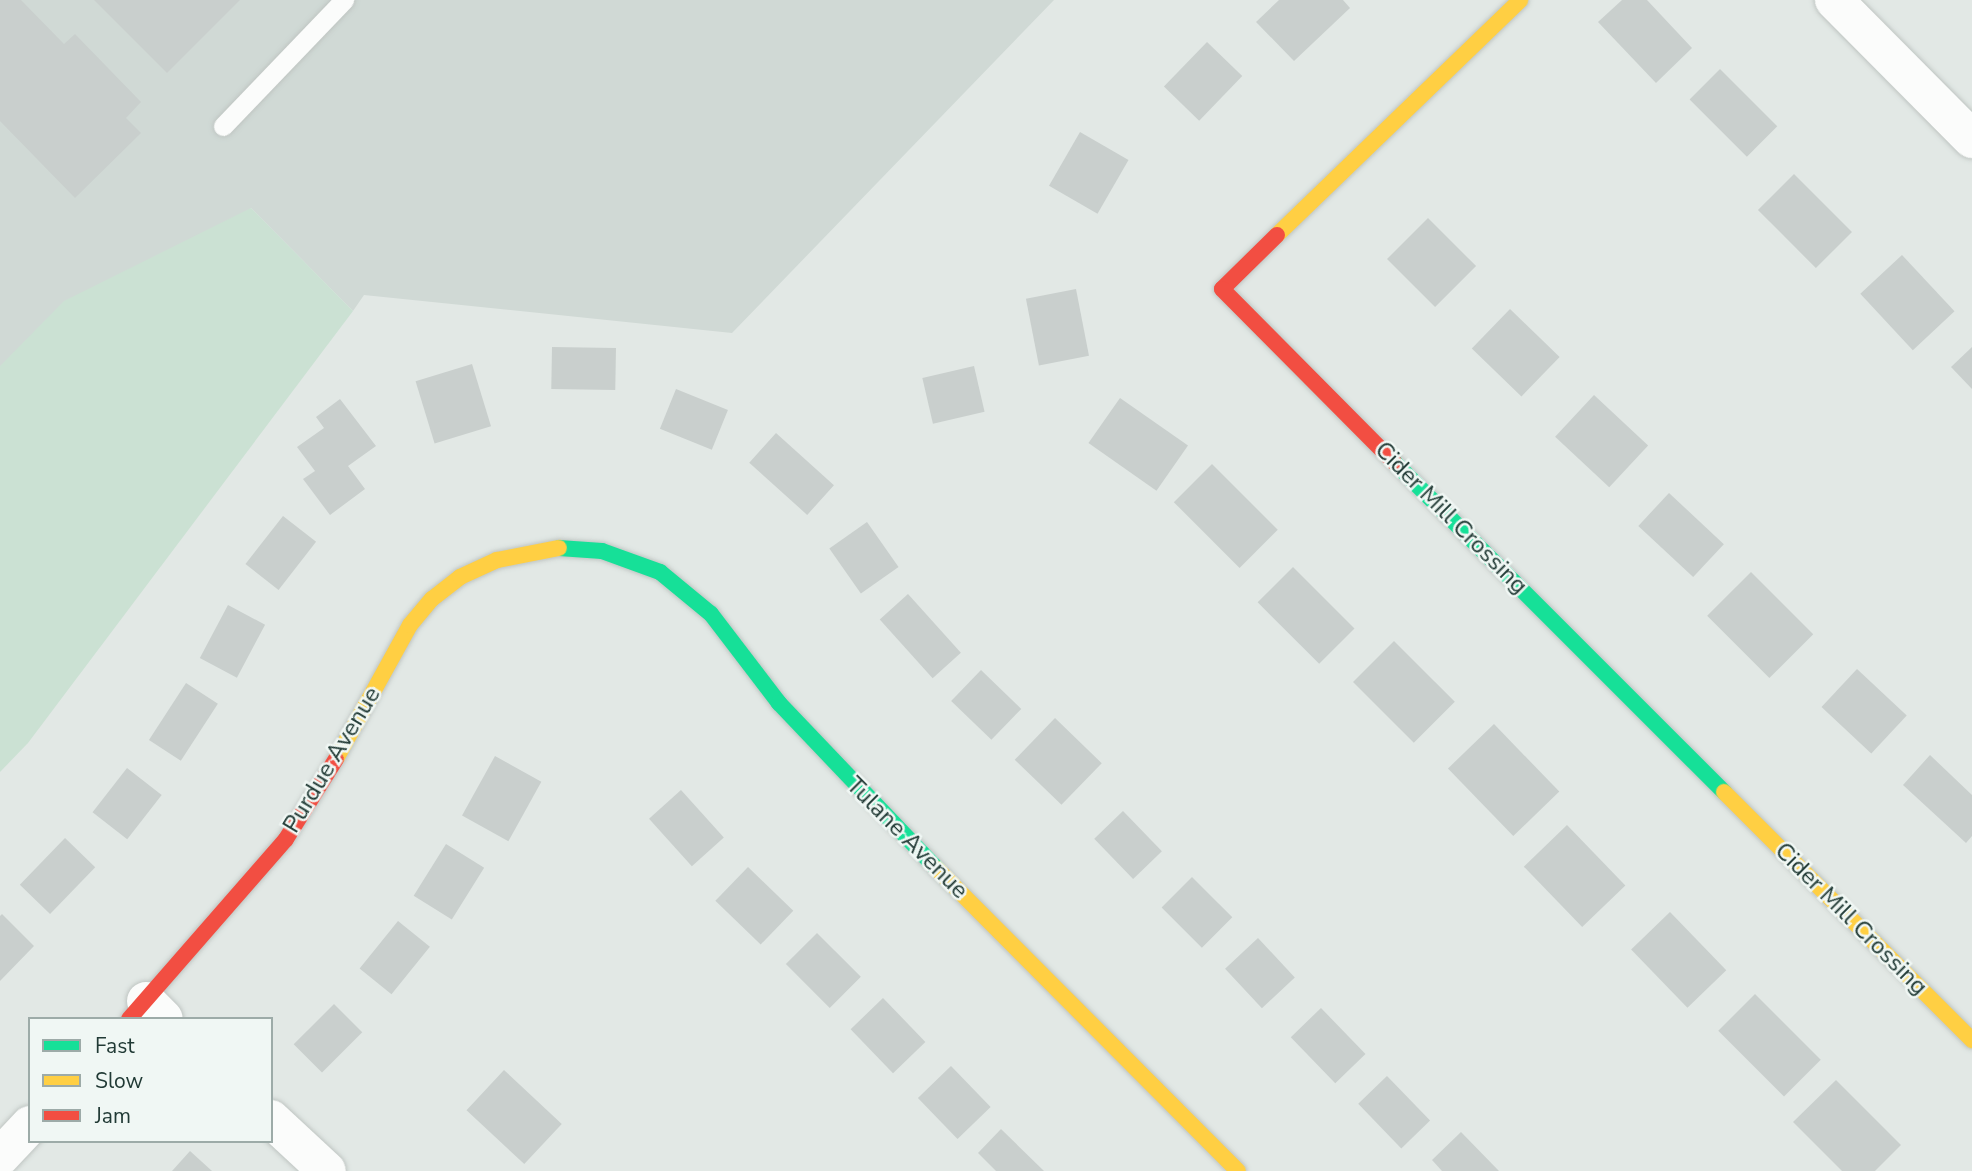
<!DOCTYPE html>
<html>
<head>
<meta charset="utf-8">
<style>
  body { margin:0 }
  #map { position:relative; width:1972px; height:1171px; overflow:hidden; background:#e2e8e5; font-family:"Nunito Sans",sans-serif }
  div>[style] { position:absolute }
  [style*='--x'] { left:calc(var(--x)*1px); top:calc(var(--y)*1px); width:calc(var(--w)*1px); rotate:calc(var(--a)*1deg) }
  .built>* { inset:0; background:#d0d9d5 }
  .green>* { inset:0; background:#cbe1d3 }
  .building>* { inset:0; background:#c9cfcd; transform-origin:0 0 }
  .roads { filter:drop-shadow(0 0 2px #bfc5c2) drop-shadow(0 0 2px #bfc5c2) }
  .lane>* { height:19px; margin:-9.5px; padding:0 9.5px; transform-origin:9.5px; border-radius:9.5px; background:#fbfcfb }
  .street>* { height:38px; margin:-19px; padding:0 19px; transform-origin:19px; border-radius:19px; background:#fbfcfb }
  .fast>* { height:16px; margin:-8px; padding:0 8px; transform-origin:8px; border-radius:8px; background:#16e098 }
  .slow>* { height:16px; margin:-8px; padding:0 8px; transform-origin:8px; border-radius:8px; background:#ffcf43 }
  .jam>* { height:16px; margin:-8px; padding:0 8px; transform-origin:8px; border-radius:8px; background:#f24e42 }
  span { translate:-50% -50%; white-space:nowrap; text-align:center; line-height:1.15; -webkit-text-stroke:5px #f0f7f4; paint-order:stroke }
  .street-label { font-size:24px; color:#213a35 }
  .legend { position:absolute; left:28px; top:1017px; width:245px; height:126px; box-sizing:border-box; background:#f0f7f4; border:2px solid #9daba8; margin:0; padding:9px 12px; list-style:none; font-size:21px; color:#213a35 }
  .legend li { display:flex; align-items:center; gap:14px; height:35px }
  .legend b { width:35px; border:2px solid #9daba8 }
</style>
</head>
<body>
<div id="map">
  <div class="built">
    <i style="clip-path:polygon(0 0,1054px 0,732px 333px,364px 295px,353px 311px,251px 208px,0 438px)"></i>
  </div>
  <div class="green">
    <i style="clip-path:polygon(251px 208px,353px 311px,28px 743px,0 772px,0 366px,64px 301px)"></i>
  </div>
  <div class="building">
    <i style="clip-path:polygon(0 0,21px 0,64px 44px,75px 34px,141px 102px,126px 118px,141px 133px,75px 198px,0 121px)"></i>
    <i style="clip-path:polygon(94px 0,240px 0,167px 73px)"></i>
    <i style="clip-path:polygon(1279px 0,1343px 0,1350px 8px,1294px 61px,1256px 22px)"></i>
    <i style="clip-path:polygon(1622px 0,1647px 0,1692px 48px,1656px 83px,1598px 22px)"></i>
    <i style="left:1207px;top:42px;width:49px;height:62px;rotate:44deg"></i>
    <i style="left:1720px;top:69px;width:81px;height:43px;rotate:45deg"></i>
    <i style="left:1080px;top:132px;width:56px;height:62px;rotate:30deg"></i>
    <i style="left:1794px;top:174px;width:82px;height:51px;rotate:45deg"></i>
    <i style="left:1428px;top:218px;width:68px;height:58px;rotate:45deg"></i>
    <i style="left:1902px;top:255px;width:77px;height:57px;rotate:47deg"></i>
    <i style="left:1076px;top:289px;width:68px;height:51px;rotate:79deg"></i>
    <i style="left:1510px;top:309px;width:69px;height:55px;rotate:44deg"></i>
    <i style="left:552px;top:347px;width:64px;height:42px;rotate:1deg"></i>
    <i style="clip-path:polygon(1972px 347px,1972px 389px,1951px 367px)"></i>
    <i style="left:472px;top:364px;width:65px;height:59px;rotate:73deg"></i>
    <i style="left:974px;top:366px;width:47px;height:53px;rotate:77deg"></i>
    <i style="left:676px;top:389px;width:56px;height:43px;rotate:22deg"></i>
    <i style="left:1594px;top:395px;width:74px;height:57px;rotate:43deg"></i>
    <i style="left:1120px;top:398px;width:83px;height:55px;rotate:35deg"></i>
    <i style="clip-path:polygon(340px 399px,376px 446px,348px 466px,365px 489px,330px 515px,303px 479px,315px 471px,297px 447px,324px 428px,316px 417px)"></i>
    <i style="left:776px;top:433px;width:78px;height:40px;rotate:42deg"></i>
    <i style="left:1212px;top:464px;width:93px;height:54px;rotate:45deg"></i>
    <i style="left:1669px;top:493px;width:75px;height:45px;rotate:43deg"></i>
    <i style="left:283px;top:516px;width:42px;height:61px;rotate:38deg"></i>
    <i style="left:867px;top:522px;width:55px;height:46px;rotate:55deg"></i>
    <i style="left:1293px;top:567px;width:87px;height:50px;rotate:45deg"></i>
    <i style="left:1751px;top:572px;width:88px;height:62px;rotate:45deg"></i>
    <i style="left:908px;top:594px;width:79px;height:38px;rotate:48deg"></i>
    <i style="left:228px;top:605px;width:42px;height:60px;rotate:28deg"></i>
    <i style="left:1394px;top:641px;width:86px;height:58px;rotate:45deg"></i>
    <i style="left:1857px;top:669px;width:68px;height:52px;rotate:43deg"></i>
    <i style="left:981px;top:670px;width:56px;height:43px;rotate:44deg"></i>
    <i style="left:186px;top:683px;width:38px;height:68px;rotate:33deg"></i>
    <i style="left:1055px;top:718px;width:65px;height:58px;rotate:44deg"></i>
    <i style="left:1494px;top:724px;width:94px;height:64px;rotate:46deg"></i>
    <i style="clip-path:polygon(1930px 755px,1972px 795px,1972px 836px,1966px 843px,1903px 785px)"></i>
    <i style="left:495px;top:756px;width:53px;height:68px;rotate:29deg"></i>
    <i style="left:127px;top:768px;width:44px;height:56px;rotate:38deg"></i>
    <i style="left:681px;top:790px;width:64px;height:43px;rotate:48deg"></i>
    <i style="left:1123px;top:811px;width:56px;height:40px;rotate:46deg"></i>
    <i style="left:1567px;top:825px;width:84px;height:60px;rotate:46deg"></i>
    <i style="left:65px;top:838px;width:42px;height:65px;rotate:44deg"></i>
    <i style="left:446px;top:844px;width:45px;height:61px;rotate:32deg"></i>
    <i style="left:748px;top:867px;width:63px;height:47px;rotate:44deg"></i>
    <i style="left:1192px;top:877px;width:57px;height:43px;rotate:45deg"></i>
    <i style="left:1670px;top:912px;width:81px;height:54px;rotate:46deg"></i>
    <i style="clip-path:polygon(2px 914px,34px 946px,0 981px,0 916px)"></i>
    <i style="left:398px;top:921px;width:41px;height:61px;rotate:39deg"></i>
    <i style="left:817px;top:933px;width:62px;height:44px;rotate:45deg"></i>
    <i style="left:1258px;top:938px;width:54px;height:45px;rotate:47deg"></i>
    <i style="left:1755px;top:994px;width:93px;height:52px;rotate:45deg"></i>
    <i style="left:883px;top:998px;width:61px;height:45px;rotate:46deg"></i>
    <i style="left:334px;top:1004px;width:40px;height:57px;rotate:45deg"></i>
    <i style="left:1321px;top:1008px;width:64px;height:42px;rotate:46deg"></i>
    <i style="left:951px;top:1066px;width:57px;height:46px;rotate:46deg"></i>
    <i style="left:504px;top:1070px;width:79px;height:55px;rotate:43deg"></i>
    <i style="left:1387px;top:1076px;width:62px;height:40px;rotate:46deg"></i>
    <i style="clip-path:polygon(1836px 1080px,1901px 1145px,1875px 1171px,1842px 1171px,1793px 1122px)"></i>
    <i style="clip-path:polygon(1001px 1129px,1044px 1171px,996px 1171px,978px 1153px)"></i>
    <i style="clip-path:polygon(1461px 1132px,1499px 1171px,1442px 1171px,1432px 1160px)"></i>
    <i style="clip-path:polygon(190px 1151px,212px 1171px,172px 1171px)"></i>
  </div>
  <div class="roads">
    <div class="lane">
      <i style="--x:223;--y:126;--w:175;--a:-46.2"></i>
    </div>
    <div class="street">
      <i style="--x:1834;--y:0;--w:196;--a:45.2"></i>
      <i style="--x:146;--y:1001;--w:25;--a:45"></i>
      <i style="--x:271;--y:1119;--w:76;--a:42.9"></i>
      <i style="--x:0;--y:1157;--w:44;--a:-46.8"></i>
    </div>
    <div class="fast">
      <i style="--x:1395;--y:463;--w:465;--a:45"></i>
      <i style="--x:559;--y:548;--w:43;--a:4"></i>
      <i style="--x:602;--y:551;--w:62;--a:19.9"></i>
      <i style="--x:660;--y:572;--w:66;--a:39.5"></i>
      <i style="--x:711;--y:614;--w:112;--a:52.6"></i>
      <i style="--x:779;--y:703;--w:229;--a:46.4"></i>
    </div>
    <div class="slow">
      <i style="--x:1277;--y:235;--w:338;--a:-44"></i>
      <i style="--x:336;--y:759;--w:153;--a:-61.1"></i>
      <i style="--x:410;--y:625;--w:34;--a:-50"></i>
      <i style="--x:432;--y:599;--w:36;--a:-38"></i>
      <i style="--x:460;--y:577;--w:41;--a:-24.7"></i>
      <i style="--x:497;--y:560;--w:63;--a:-11"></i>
      <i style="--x:1724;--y:792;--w:351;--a:45"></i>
      <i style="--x:937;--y:869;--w:426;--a:45.1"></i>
    </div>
    <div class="jam">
      <i style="--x:1277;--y:235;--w:77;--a:135.5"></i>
      <i style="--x:1222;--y:289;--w:245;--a:45.2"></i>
      <i style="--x:129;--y:1019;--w:239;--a:-48.9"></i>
      <i style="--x:286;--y:839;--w:94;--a:-58"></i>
    </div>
  </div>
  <div class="street-label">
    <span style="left:1451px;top:518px;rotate:45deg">Cider Mill Crossing</span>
    <span style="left:332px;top:760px;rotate:-59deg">Purdue Avenue</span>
    <span style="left:907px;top:838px;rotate:45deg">Tulane Avenue</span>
    <span style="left:1851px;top:919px;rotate:45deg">Cider Mill Crossing</span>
  </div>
  <ul class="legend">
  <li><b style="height:9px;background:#16e098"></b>Fast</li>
  <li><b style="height:9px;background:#ffcf43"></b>Slow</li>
  <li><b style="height:9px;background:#f24e42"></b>Jam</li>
  </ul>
</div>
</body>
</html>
